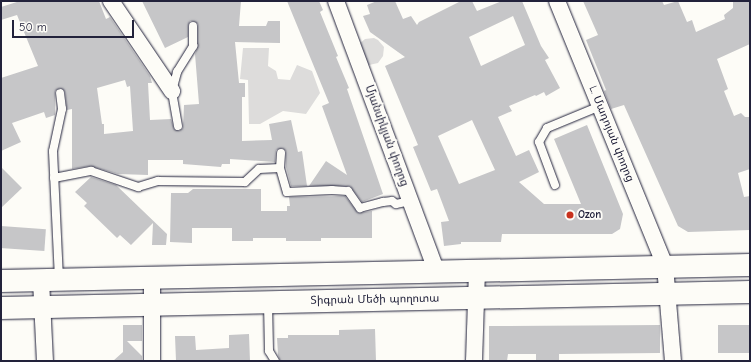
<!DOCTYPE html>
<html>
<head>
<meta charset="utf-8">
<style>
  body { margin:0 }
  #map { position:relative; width:751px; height:362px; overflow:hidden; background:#fdfcf7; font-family:"Comic Neue","Noto Sans Armenian",sans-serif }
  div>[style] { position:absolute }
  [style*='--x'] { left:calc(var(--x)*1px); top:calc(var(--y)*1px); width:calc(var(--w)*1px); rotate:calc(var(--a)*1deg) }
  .green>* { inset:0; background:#dddcdb }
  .building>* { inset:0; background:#c6c6c8; transform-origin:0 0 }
  .roads { filter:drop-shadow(0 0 1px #22223b) drop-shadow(0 0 1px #22223b) }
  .service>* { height:8px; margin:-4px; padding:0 4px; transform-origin:4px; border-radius:4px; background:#fdfcf7 }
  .minor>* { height:16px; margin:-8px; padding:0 8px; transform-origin:8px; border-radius:8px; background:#fdfcf7 }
  .secondary>* { height:22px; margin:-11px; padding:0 11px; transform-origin:11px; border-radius:11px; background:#fdfcf7 }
  .dots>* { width:11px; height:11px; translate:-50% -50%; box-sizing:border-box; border:2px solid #fdfcf7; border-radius:50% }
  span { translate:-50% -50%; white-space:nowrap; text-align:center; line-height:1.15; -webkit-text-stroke:4px #fdfcf7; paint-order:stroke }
  .street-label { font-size:11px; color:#22223b }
  .poi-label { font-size:11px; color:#22223b; font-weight:700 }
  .left { translate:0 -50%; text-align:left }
  .frame { position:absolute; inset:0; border:2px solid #22223b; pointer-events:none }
  .scale { position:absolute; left:12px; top:20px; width:122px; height:18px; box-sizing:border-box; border:2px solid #22223b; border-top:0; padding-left:5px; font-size:12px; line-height:14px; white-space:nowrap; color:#22223b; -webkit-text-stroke:3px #fdfcf7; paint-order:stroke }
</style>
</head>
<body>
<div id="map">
  <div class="green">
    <i style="clip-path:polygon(374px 38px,378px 40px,384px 47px,383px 56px,378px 63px,369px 65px,364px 64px,358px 45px,365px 39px)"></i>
    <i style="clip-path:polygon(243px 48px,269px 48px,268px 66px,276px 71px,278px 79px,290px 80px,297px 65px,312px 71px,320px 93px,306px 114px,283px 111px,260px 124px,249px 124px,248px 80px,240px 79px)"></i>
  </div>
  <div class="building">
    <i style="clip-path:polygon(evenodd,20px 1px,99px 1px,106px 19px,110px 17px,150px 76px,152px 83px,148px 83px,150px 120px,171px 119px,174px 129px,179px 131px,183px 128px,184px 105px,199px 104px,195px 54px,198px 46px,198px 24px,193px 21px,190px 21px,188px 26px,188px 37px,165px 48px,142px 1px,241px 1px,239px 26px,266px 26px,268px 21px,280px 21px,280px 43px,235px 42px,239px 83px,245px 83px,245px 97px,242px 97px,242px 141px,272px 140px,269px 124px,291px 120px,298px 152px,302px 151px,307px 186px,291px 186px,286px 167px,286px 151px,282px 148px,276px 150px,275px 162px,230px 159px,230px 164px,222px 164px,221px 167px,183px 164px,183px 160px,148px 160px,148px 175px,118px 174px,90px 166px,72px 169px,72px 109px,67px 110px,65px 92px,60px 88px,55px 91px,55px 115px,46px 118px,44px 112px,12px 123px,21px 142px,1px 151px,1px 78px,38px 66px,17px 15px,1px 20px,1px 7px,20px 1px,125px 80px,127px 87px,130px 86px,133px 131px,104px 134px,104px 124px,102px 124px,97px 88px,125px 80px)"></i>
    <i style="clip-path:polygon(287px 1px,319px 1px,323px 10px,320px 12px,338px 56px,336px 57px,349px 88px,347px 89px,383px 194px,362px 202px,350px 186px,309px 186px,326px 161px,347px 175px,322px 106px,329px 103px)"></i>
    <i style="clip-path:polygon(evenodd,377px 1px,395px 1px,403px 19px,411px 16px,417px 25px,419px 22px,461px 1px,472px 1px,477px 11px,502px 1px,522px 1px,541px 46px,549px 58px,545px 60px,560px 88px,546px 96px,544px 92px,536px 96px,535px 95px,509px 106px,512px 111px,498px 117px,516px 156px,529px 150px,539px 172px,519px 182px,544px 204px,581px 204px,554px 139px,587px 125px,623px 214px,620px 229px,612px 234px,502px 234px,501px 242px,461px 242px,461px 244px,444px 246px,441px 222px,449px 221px,437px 189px,431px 191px,413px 147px,418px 145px,385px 66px,405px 57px,370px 32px,363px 16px,370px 14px,367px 5px,377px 1px,513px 16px,525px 45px,481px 66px,469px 37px,513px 16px,377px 1px,472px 120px,495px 170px,459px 184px,438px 136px,472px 120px)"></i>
    <i style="clip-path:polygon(583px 1px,662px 1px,664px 5px,678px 1px,687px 22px,692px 20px,696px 32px,725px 19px,724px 15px,733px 8px,733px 1px,750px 1px,750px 44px,717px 59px,728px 89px,724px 91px,734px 116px,741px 113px,745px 117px,750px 117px,750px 169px,738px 173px,744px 197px,750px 196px,750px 230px,688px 232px,678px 226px,624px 105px,611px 109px,604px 91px,606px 90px,586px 40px,598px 35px)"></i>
    <i style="clip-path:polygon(1px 167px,22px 188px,1px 208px)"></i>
    <i style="clip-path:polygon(91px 177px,116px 185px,167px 234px,166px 245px,152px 245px,153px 223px,131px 245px,120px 235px,117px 238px,84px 206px,87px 203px,75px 192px)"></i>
    <i style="clip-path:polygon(193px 189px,261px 189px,261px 211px,287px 211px,287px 206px,290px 206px,289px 197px,345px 196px,358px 213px,372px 211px,372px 238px,321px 238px,321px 241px,286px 241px,286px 238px,253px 238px,253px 241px,232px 241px,232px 228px,192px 228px,192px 243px,170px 242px,171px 193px,188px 193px)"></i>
    <i style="left:1px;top:226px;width:45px;height:22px;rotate:4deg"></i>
    <i style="clip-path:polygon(123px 325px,142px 325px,142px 341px,127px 341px,142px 356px,142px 361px,113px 361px,123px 352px)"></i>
    <i style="clip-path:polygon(660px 325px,660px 353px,559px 354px,559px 361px,536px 361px,536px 354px,508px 354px,507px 361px,489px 361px,489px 326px)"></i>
    <i style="left:750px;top:325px;width:28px;height:32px;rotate:90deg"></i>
    <i style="clip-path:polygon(375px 329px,376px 361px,280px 361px,278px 355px,277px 338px,288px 338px,288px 335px,339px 335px,339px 330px)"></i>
    <i style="clip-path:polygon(249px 334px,250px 361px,176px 361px,175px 336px,195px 336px,196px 350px,229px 348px,229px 335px)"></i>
  </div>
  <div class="roads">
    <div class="service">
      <i style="--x:178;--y:126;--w:36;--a:-100"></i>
      <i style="--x:172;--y:91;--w:20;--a:-75"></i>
      <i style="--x:177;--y:72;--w:31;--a:-58"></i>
      <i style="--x:193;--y:46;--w:20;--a:-90"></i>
      <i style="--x:280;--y:168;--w:15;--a:-86"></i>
      <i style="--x:54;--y:178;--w:38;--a:-11"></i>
      <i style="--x:91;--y:171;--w:50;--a:18.8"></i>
      <i style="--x:138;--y:187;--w:21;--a:-17"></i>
      <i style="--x:158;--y:181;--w:87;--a:0.7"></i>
      <i style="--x:245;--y:182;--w:19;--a:-43"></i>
      <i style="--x:259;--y:169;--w:21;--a:-3"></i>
      <i style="--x:280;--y:168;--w:25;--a:74"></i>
      <i style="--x:287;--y:192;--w:45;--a:-2.5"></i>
      <i style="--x:332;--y:190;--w:16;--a:4"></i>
      <i style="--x:348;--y:191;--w:21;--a:55"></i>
      <i style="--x:360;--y:208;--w:24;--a:-15"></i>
      <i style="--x:383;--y:202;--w:9;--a:-6"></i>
      <i style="--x:392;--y:201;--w:5;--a:37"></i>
      <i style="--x:396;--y:204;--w:14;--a:-12"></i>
      <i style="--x:555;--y:185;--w:46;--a:-110.4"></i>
      <i style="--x:539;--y:142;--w:16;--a:-60"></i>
      <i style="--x:547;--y:128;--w:57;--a:-22.5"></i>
      <i style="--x:59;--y:279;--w:128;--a:-92.7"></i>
      <i style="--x:53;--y:151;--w:43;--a:-77.9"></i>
      <i style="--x:62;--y:109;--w:16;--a:-97"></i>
      <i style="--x:268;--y:303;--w:48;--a:88.8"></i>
      <i style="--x:269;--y:351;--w:12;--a:59"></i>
    </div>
    <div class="minor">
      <i style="--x:111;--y:1;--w:109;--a:55.9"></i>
      <i style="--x:336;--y:1;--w:289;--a:69.6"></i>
      <i style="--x:557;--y:1;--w:286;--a:67.8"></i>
      <i style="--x:665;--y:266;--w:95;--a:85.2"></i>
      <i style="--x:41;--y:280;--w:81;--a:87.2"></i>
      <i style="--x:152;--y:361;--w:83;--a:-90"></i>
      <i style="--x:474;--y:361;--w:90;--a:-88.1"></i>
    </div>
    <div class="secondary">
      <i style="--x:1;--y:281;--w:749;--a:-1.22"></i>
      <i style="--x:1;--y:308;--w:749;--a:-1.22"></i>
    </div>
  </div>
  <div class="dots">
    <i style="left:570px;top:215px;background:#c8321e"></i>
  </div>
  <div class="street-label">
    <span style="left:611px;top:134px;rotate:68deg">L. Մադոյան փողոց</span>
    <span style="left:386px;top:136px;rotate:70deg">Մյանսիկյան փողոց</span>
    <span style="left:375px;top:300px;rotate:-1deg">Տիգրան Մեծի պողոտա</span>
  </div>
  <div class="poi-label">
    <span class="left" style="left:578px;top:215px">Ozon</span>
  </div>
  <div class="frame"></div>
  <div class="scale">50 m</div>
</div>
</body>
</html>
